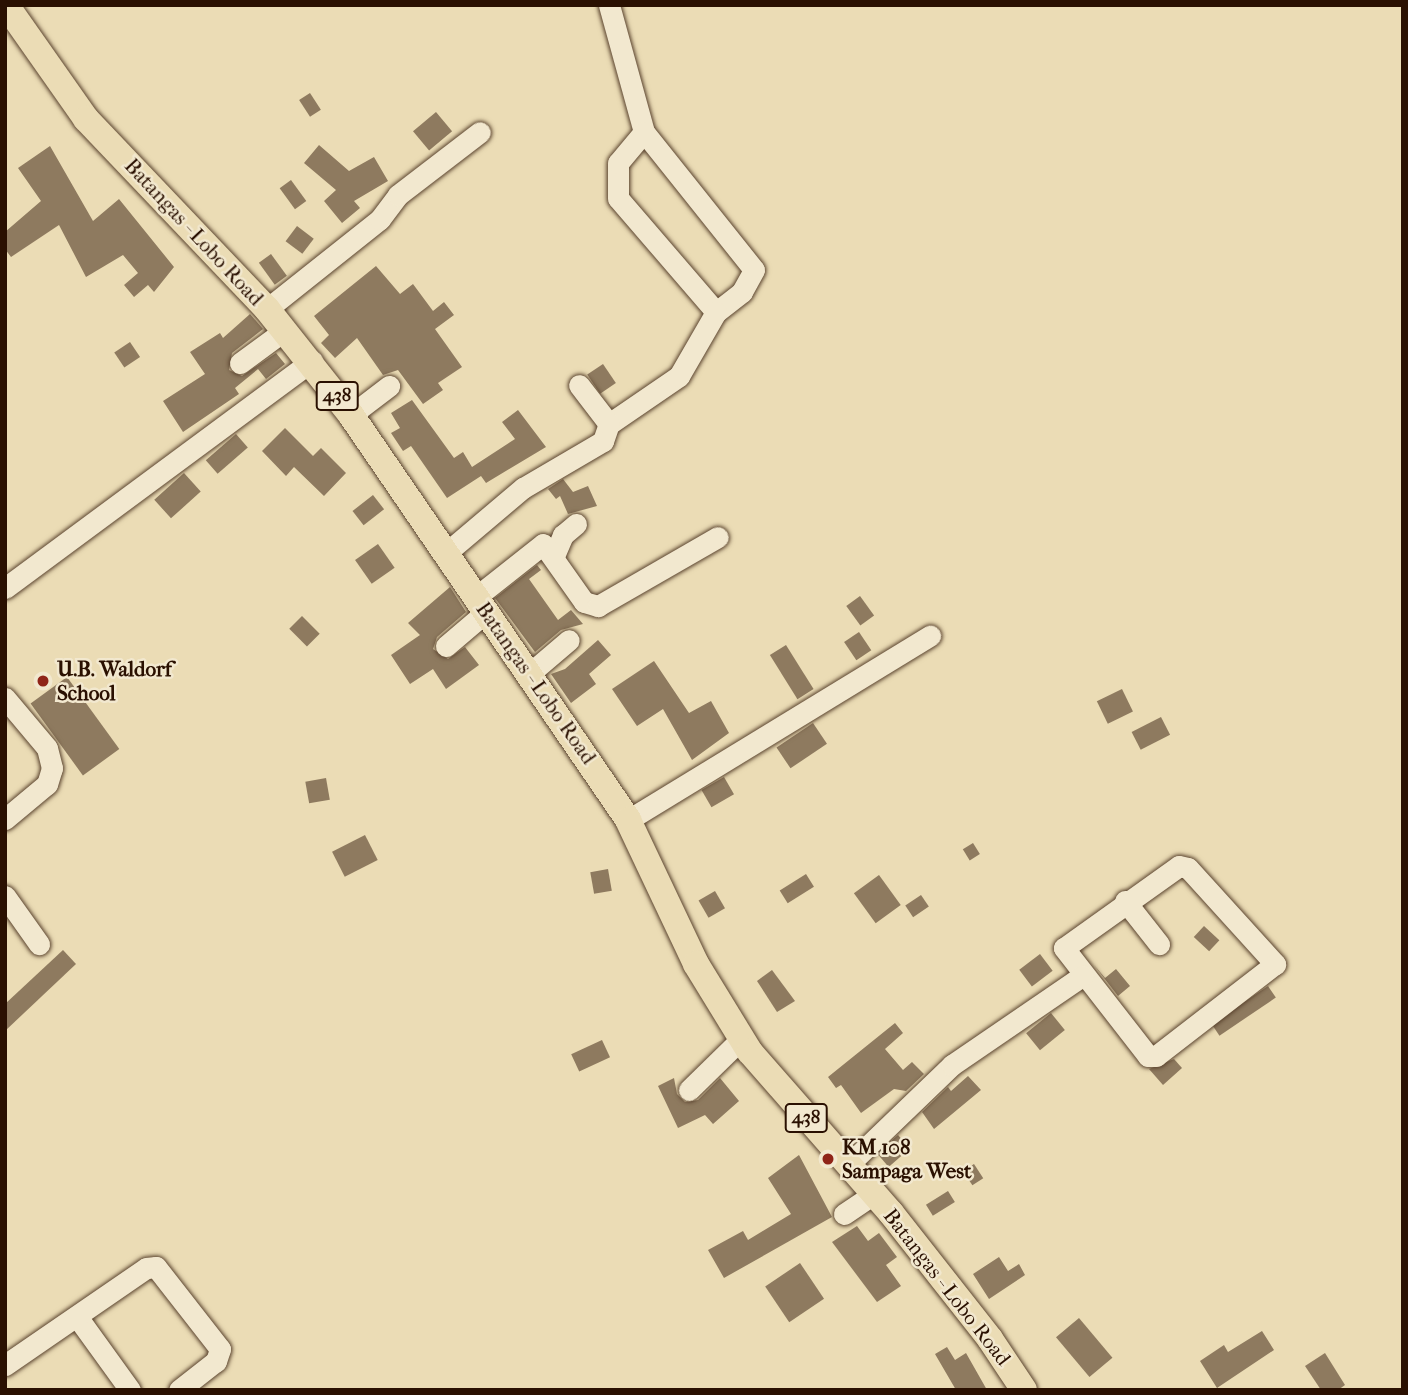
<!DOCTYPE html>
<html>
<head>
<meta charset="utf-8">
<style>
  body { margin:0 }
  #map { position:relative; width:1408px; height:1395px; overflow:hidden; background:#ebdcb5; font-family:"IM FELL French Canon",serif }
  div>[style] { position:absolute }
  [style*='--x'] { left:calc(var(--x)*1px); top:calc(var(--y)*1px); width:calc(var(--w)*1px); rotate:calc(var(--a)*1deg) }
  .building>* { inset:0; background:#8e7a5f; transform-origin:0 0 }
  .roads { filter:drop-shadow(0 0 2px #5a432e) drop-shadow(0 0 2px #5a432e) }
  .minor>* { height:21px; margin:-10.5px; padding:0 10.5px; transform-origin:10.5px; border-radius:10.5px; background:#f2e8cf }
  .major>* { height:26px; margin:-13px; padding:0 13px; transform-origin:13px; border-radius:13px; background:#ebdcb5 }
  .dots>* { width:19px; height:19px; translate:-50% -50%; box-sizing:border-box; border:4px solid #f2e8cf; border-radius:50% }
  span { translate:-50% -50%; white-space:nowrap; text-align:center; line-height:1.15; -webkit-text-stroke:5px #f2e8cf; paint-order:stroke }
  .shield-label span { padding:2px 5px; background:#f2e8cf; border:2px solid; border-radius:5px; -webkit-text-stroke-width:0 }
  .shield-label { font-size:19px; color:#2a1001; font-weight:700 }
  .street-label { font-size:21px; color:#2a1001 }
  .poi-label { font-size:21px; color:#2a1001; font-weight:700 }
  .left { translate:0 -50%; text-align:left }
  .frame { position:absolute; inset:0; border:7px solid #2a1001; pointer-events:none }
</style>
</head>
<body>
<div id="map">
  <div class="building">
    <i style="left:310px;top:93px;width:20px;height:13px;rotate:57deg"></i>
    <i style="left:436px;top:112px;width:25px;height:30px;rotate:50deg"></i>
    <i style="clip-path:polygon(319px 145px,349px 171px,374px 157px,388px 181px,354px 201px,360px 208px,342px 223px,324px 201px,336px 190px,304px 163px)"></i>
    <i style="clip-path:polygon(50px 146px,93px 221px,119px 199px,174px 267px,154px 292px,148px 285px,134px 297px,124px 285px,138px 273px,123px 255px,86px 277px,59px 225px,11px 257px,5px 249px,5px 232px,41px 201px,18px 168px)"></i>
    <i style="left:291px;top:180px;width:26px;height:14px;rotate:54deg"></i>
    <i style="left:297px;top:226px;width:21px;height:19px;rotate:37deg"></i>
    <i style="left:271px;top:254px;width:27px;height:15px;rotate:54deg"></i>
    <i style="clip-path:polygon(376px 266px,400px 294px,413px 284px,433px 311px,444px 302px,454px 315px,435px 329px,462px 367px,438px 383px,443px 390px,423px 404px,398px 370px,383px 375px,357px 338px,335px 358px,321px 343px,329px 335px,314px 316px)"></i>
    <i style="clip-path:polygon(250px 314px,263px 329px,232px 353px,229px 370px,242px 376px,276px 353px,285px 364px,266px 379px,258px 369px,235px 388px,239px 394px,183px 432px,163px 401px,205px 374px,190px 352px,220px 333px,223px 338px)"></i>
    <i style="left:130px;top:342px;width:18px;height:19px;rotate:56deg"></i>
    <i style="left:603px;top:364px;width:23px;height:19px;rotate:56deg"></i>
    <i style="clip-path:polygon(412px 400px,454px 458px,463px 452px,472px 467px,515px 439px,502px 422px,518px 410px,546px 447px,486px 483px,481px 476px,447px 498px,411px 446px,403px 451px,391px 433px,400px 428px,391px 413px)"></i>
    <i style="clip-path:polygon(285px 428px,313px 456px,321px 448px,346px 473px,324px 496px,294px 467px,286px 476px,262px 451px)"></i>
    <i style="left:236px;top:434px;width:18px;height:40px;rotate:49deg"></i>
    <i style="left:184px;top:473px;width:25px;height:40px;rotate:48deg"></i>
    <i style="clip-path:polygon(563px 479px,573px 492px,588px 486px,597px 506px,568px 514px,560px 496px,556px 499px,548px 489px)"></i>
    <i style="left:373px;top:495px;width:18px;height:26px;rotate:52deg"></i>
    <i style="left:378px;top:544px;width:29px;height:28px;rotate:55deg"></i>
    <i style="clip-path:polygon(537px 565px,541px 570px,529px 579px,558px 620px,571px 610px,583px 624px,561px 630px,535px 652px,495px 598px)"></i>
    <i style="clip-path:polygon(450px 587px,466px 612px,437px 637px,433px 649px,448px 659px,465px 647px,479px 665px,446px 689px,433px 669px,410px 684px,391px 655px,420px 635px,408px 623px)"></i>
    <i style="left:860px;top:596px;width:24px;height:17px;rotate:54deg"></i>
    <i style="left:302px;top:616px;width:25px;height:18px;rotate:45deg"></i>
    <i style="left:859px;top:632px;width:22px;height:18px;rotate:56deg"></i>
    <i style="clip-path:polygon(598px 640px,611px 655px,589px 674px,596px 684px,571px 703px,551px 674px,565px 669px)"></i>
    <i style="left:786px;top:645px;width:52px;height:19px;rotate:58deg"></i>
    <i style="clip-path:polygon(654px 661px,689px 713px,711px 701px,729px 733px,692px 760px,663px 709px,637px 726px,612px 689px)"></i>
    <i style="left:67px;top:677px;width:89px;height:45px;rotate:54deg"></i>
    <i style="left:1122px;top:689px;width:25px;height:28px;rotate:64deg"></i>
    <i style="left:1161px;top:717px;width:20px;height:33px;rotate:63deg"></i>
    <i style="left:813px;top:723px;width:25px;height:44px;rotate:56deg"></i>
    <i style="left:724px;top:777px;width:20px;height:26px;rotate:60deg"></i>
    <i style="left:326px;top:778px;width:22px;height:21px;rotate:80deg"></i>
    <i style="left:365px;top:835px;width:28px;height:37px;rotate:63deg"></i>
    <i style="left:973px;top:843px;width:13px;height:12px;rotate:58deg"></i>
    <i style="left:608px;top:869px;width:22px;height:18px;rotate:80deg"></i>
    <i style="left:806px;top:874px;width:15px;height:31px;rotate:58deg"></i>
    <i style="left:879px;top:875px;width:37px;height:31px;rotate:54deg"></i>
    <i style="left:715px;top:891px;width:20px;height:19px;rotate:60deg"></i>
    <i style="left:921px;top:895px;width:14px;height:19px;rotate:56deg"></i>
    <i style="left:1204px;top:926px;width:21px;height:15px;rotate:43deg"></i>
    <i style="clip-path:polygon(63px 950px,76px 964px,5px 1031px,5px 1004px)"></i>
    <i style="left:1040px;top:954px;width:21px;height:26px;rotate:53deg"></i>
    <i style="clip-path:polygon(1094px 965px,1105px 978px,1116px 969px,1130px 986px,1118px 996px)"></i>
    <i style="clip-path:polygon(772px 970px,795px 1001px,777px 1012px,757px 981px)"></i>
    <i style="left:1268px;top:986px;width:14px;height:68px;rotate:56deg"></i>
    <i style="left:1051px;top:1013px;width:22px;height:32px;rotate:51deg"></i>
    <i style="clip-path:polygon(895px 1023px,903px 1033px,885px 1049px,903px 1070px,912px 1062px,924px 1074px,906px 1091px,894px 1089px,861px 1113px,841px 1085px,836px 1088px,828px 1077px)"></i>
    <i style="left:602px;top:1040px;width:19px;height:34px;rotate:65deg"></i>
    <i style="clip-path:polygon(1174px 1059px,1182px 1068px,1163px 1085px,1149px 1069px)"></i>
    <i style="clip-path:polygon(968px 1076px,981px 1090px,934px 1129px,922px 1112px,948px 1087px,951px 1091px)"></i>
    <i style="clip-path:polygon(674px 1078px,677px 1094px,685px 1102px,698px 1100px,720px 1078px,739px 1101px,713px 1124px,705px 1115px,678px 1128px,658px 1086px)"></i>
    <i style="left:898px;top:1135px;width:18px;height:28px;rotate:49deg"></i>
    <i style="clip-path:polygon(799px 1155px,832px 1217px,724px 1278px,708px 1250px,743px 1231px,748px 1240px,791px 1214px,768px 1178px)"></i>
    <i style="left:974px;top:1164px;width:17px;height:13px;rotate:57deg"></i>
    <i style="left:948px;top:1191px;width:13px;height:26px;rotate:58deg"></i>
    <i style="clip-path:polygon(857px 1226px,868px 1241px,879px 1233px,897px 1257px,886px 1265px,901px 1286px,877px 1302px,832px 1242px)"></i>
    <i style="clip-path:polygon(999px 1257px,1008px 1271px,1019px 1264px,1025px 1275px,989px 1299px,973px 1274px)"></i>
    <i style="left:800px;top:1263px;width:43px;height:42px;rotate:56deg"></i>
    <i style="left:1079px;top:1318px;width:52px;height:30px;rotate:50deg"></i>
    <i style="clip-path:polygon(1262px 1331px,1274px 1350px,1217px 1388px,1200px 1361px,1224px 1345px,1228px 1352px)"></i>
    <i style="clip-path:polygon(947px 1347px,955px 1360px,966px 1353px,987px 1390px,956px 1390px,935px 1354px)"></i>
    <i style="clip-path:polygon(1325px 1353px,1345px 1385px,1338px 1390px,1321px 1390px,1305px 1366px)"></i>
  </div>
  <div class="roads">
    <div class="minor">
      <i style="--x:609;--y:5;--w:132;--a:74.6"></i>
      <i style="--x:644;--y:132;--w:176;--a:51.4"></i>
      <i style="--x:754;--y:270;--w:25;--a:119"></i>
      <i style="--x:742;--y:292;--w:33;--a:142"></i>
      <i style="--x:716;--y:312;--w:150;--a:-130.7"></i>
      <i style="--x:618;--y:198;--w:35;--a:-90"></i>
      <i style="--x:618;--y:163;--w:40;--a:-50"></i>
      <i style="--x:267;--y:309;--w:144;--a:-38.5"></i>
      <i style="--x:380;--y:219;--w:30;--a:-53"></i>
      <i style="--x:398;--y:195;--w:103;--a:-37.5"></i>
      <i style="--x:240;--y:363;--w:56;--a:-36.3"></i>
      <i style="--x:351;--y:415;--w:48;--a:-37.3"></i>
      <i style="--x:609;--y:424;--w:85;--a:-34.4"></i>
      <i style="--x:679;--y:376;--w:74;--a:-60"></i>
      <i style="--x:446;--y:553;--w:101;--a:-40.2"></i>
      <i style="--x:523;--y:488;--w:93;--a:-30.4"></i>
      <i style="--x:603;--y:441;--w:18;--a:-71"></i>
      <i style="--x:609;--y:424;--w:49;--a:-127.6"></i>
      <i style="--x:554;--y:556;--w:23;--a:-67"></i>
      <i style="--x:563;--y:535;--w:17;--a:-40"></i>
      <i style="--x:5;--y:588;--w:382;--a:-36.5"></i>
      <i style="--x:476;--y:597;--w:85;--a:-38.3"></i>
      <i style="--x:543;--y:544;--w:71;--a:54.7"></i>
      <i style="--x:584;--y:602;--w:15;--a:16"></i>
      <i style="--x:598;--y:606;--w:138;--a:-29.9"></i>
      <i style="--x:446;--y:646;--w:52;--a:-40.4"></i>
      <i style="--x:529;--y:674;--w:52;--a:-40.4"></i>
      <i style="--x:5;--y:698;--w:65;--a:50"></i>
      <i style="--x:47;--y:748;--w:21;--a:76"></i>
      <i style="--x:52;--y:768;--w:17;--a:107"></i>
      <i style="--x:47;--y:784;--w:55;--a:140.2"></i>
      <i style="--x:628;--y:820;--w:354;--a:-31.4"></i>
      <i style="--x:1179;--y:866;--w:9;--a:13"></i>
      <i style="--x:1188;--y:868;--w:130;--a:47.8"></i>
      <i style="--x:1275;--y:964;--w:150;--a:142.3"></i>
      <i style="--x:1156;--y:1056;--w:8;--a:180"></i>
      <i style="--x:1148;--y:1056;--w:137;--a:-127.9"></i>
      <i style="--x:1064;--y:948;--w:141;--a:-35.5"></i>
      <i style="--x:5;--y:896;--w:59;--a:54.7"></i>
      <i style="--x:1125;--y:901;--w:55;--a:51.7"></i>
      <i style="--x:689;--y:1090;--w:73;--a:-44.4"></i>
      <i style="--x:847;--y:1166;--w:146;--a:-43.9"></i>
      <i style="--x:952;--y:1065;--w:158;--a:-34.4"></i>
      <i style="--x:844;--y:1214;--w:36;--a:-34"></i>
      <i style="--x:78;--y:1318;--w:89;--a:54.2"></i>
      <i style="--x:5;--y:1365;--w:171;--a:-34.5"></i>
      <i style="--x:146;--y:1268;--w:10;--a:-6"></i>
      <i style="--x:156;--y:1267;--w:104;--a:52"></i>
      <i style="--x:220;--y:1349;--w:13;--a:108"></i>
      <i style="--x:216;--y:1361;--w:47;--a:141.9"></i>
    </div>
    <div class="major">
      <i style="--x:6;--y:5;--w:139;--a:54.9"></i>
      <i style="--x:86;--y:119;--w:262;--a:46.4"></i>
      <i style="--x:267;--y:309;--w:135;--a:51.6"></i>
      <i style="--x:351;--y:415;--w:491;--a:55.6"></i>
      <i style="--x:628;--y:820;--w:159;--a:64.7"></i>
      <i style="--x:696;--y:964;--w:103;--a:58.5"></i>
      <i style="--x:750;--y:1052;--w:214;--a:48.8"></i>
      <i style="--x:891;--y:1213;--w:160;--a:51.8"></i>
      <i style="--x:990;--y:1339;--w:61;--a:56.3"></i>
    </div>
  </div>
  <div class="dots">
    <i style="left:43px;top:681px;background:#8f2418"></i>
    <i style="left:828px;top:1159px;background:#8f2418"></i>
  </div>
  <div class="shield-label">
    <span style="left:337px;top:396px">438</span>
    <span style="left:806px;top:1118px">438</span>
  </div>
  <div class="street-label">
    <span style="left:194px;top:232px;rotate:47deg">Batangas - Lobo Road</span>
    <span style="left:536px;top:683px;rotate:55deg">Batangas - Lobo Road</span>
    <span style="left:947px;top:1287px;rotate:52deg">Batangas - Lobo Road</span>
  </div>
  <div class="poi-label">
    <span class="left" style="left:57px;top:681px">U.B. Waldorf<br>School</span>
    <span class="left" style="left:842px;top:1159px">KM 108<br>Sampaga West</span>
  </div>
  <div class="frame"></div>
</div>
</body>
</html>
